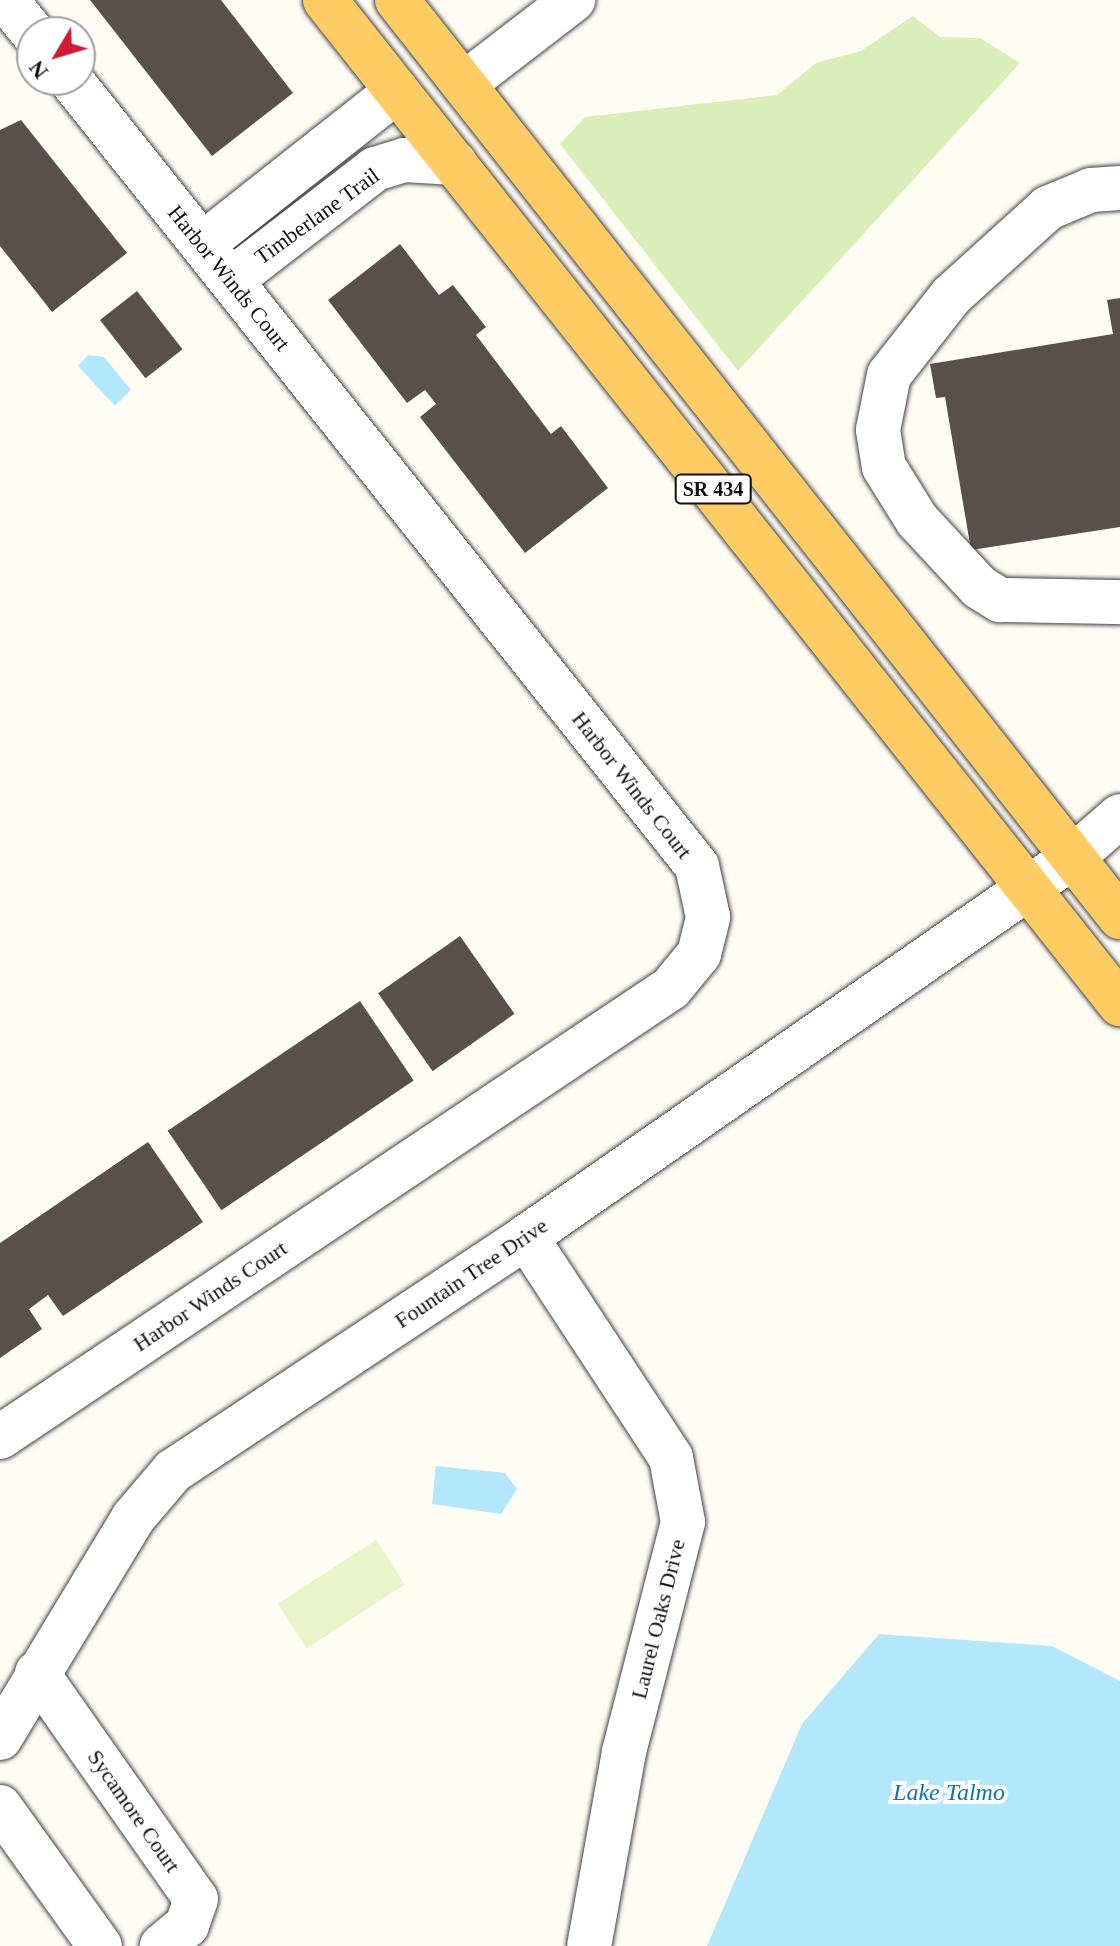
<!DOCTYPE html>
<html>
<head>
<meta charset="utf-8">
<style>
  body { margin:0 }
  #map { position:relative; width:1120px; height:1946px; overflow:hidden; background:#fffcf4; font-family:Georgia,serif }
  div>[style] { position:absolute }
  [style*='--x'] { left:calc(var(--x)*1px); top:calc(var(--y)*1px); width:calc(var(--w)*1px); rotate:calc(var(--a)*1deg) }
  .green>* { inset:0; background:#d9eeb9 }
  .pitch>* { inset:0; background:#eaf4cb; transform-origin:0 0 }
  .water>* { inset:0; background:#b3e7fb }
  .building>* { inset:0; background:#5a504b; transform-origin:0 0 }
  .roads { filter:drop-shadow(0 0 2px #434343) drop-shadow(0 0 2px #434343) }
  .minor>* { height:44px; margin:-22px; padding:0 22px; transform-origin:22px; border-radius:22px; background:#fff }
  .major>* { height:44px; margin:-22px; padding:0 22px; transform-origin:22px; border-radius:22px; background:#ffcc64 }
  span { translate:-50% -50%; white-space:nowrap; text-align:center; line-height:1.15; -webkit-text-stroke:8px #fff; paint-order:stroke }
  .shield-label span { padding:2px 6px; background:#fff; border:2px solid; border-radius:6px; -webkit-text-stroke-width:0 }
  .shield-label { font-size:20px; color:#101010; font-weight:700 }
  .street-label { font-size:22px; color:#101010 }
  .water-label { font-size:24px; color:#0d76af; font-style:italic }
  .north { position:absolute; left:16px; top:16px; width:80px; height:80px; box-sizing:border-box; background:#fff; border:2px solid #9f9f9f; border-radius:50%; rotate:232deg; font-size:22px; font-weight:700; line-height:32px; text-align:center; color:#101010 }
  .north::after { content:''; display:block; margin:auto; width:28px; height:36px; background:#ce1a33; clip-path:polygon(50% 0,100% 100%,50% 72%,0 100%) }
</style>
</head>
<body>
<div id="map">
  <div class="green">
    <i style="clip-path:polygon(913px 16px,940px 37px,980px 38px,1020px 63px,738px 371px,560px 144px,585px 117px,777px 95px,816px 63px,861px 51px)"></i>
  </div>
  <div class="pitch">
    <i style="left:376px;top:1540px;width:53px;height:117px;rotate:57deg"></i>
  </div>
  <div class="water">
    <i style="clip-path:polygon(88px 355px,104px 357px,131px 390px,115px 406px,78px 366px)"></i>
    <i style="clip-path:polygon(436px 1466px,505px 1473px,517px 1489px,501px 1514px,432px 1504px)"></i>
    <i style="clip-path:polygon(879px 1634px,1052px 1646px,1120px 1681px,1120px 1946px,707px 1946px,802px 1724px)"></i>
  </div>
  <div class="building">
    <i style="clip-path:polygon(90px 0,221px 0,293px 93px,212px 156px)"></i>
    <i style="clip-path:polygon(21px 120px,127px 253px,52px 312px,0 246px,0 130px)"></i>
    <i style="clip-path:polygon(400px 244px,439px 295px,453px 285px,486px 327px,476px 335px,551px 434px,561px 426px,608px 488px,525px 553px,420px 417px,436px 404px,425px 390px,407px 403px,328px 300px)"></i>
    <i style="left:137px;top:291px;width:74px;height:47px;rotate:52deg"></i>
    <i style="clip-path:polygon(1120px 298px,1120px 527px,971px 550px,945px 397px,936px 398px,930px 364px,1113px 334px,1107px 300px)"></i>
    <i style="left:460px;top:936px;width:95px;height:100px;rotate:55deg"></i>
    <i style="left:360px;top:1001px;width:96px;height:232px;rotate:56deg"></i>
    <i style="clip-path:polygon(148px 1142px,203px 1222px,63px 1316px,48px 1295px,29px 1309px,42px 1329px,0 1358px,0 1243px)"></i>
  </div>
  <div class="roads">
    <div class="minor">
      <i style="--x:6;--y:0;--w:41;--a:50.9"></i>
      <i style="--x:464;--y:84;--w:138;--a:-37.6"></i>
      <i style="--x:1120;--y:188;--w:29;--a:176"></i>
      <i style="--x:1091;--y:190;--w:47;--a:157.3"></i>
      <i style="--x:1048;--y:208;--w:131;--a:137.8"></i>
      <i style="--x:951;--y:296;--w:100;--a:128.1"></i>
      <i style="--x:889;--y:375;--w:56;--a:101.3"></i>
      <i style="--x:878;--y:430;--w:37;--a:81"></i>
      <i style="--x:884;--y:467;--w:62;--a:58.1"></i>
      <i style="--x:917;--y:520;--w:91;--a:47.2"></i>
      <i style="--x:979;--y:587;--w:25;--a:32"></i>
      <i style="--x:1000;--y:600;--w:120;--a:1"></i>
      <i style="--x:203;--y:244;--w:247;--a:-38.3"></i>
      <i style="--x:231;--y:280;--w:182;--a:-37.6"></i>
      <i style="--x:375;--y:169;--w:30;--a:-17"></i>
      <i style="--x:404;--y:160;--w:51;--a:3.4"></i>
      <i style="--x:526;--y:1237;--w:264;--a:56.7"></i>
      <i style="--x:671;--y:1458;--w:65;--a:79.4"></i>
      <i style="--x:683;--y:1522;--w:237;--a:104.4"></i>
      <i style="--x:624;--y:1752;--w:197;--a:100.2"></i>
      <i style="--x:0;--y:1437;--w:807;--a:-33.79"></i>
      <i style="--x:671;--y:988;--w:44;--a:-50.5"></i>
      <i style="--x:699;--y:954;--w:38;--a:-76"></i>
      <i style="--x:708;--y:917;--w:52;--a:-102.2"></i>
      <i style="--x:697;--y:866;--w:1005;--a:-128.54"></i>
      <i style="--x:37;--y:1673;--w:276;--a:54.9"></i>
      <i style="--x:196;--y:1899;--w:28;--a:109"></i>
      <i style="--x:187;--y:1925;--w:33;--a:140"></i>
      <i style="--x:0;--y:1738;--w:257;--a:-58.8"></i>
      <i style="--x:133;--y:1518;--w:62;--a:-49.6"></i>
      <i style="--x:173;--y:1471;--w:424;--a:-33.5"></i>
      <i style="--x:526;--y:1237;--w:666;--a:-34.79"></i>
      <i style="--x:1073;--y:857;--w:62;--a:-41.1"></i>
      <i style="--x:0;--y:1807;--w:171;--a:54.3"></i>
    </div>
    <div class="major">
      <i style="--x:325;--y:0;--w:1281;--a:51.63"></i>
      <i style="--x:397;--y:0;--w:1168;--a:51.75"></i>
    </div>
  </div>
  <div class="shield-label">
    <span style="left:713px;top:489px">SR 434</span>
  </div>
  <div class="street-label">
    <span style="left:317px;top:216px;rotate:-36deg">Timberlane Trail</span>
    <span style="left:229px;top:278px;rotate:51deg">Harbor Winds Court</span>
    <span style="left:632px;top:785px;rotate:52deg">Harbor Winds Court</span>
    <span style="left:471px;top:1273px;rotate:-34deg">Fountain Tree Drive</span>
    <span style="left:210px;top:1296px;rotate:-34deg">Harbor Winds Court</span>
    <span style="left:658px;top:1619px;rotate:-76deg">Laurel Oaks Drive</span>
    <span style="left:134px;top:1811px;rotate:55deg">Sycamore Court</span>
  </div>
  <div class="water-label">
    <span style="left:949px;top:1793px">Lake Talmo</span>
  </div>
  <div class="north">N</div>
</div>
</body>
</html>
